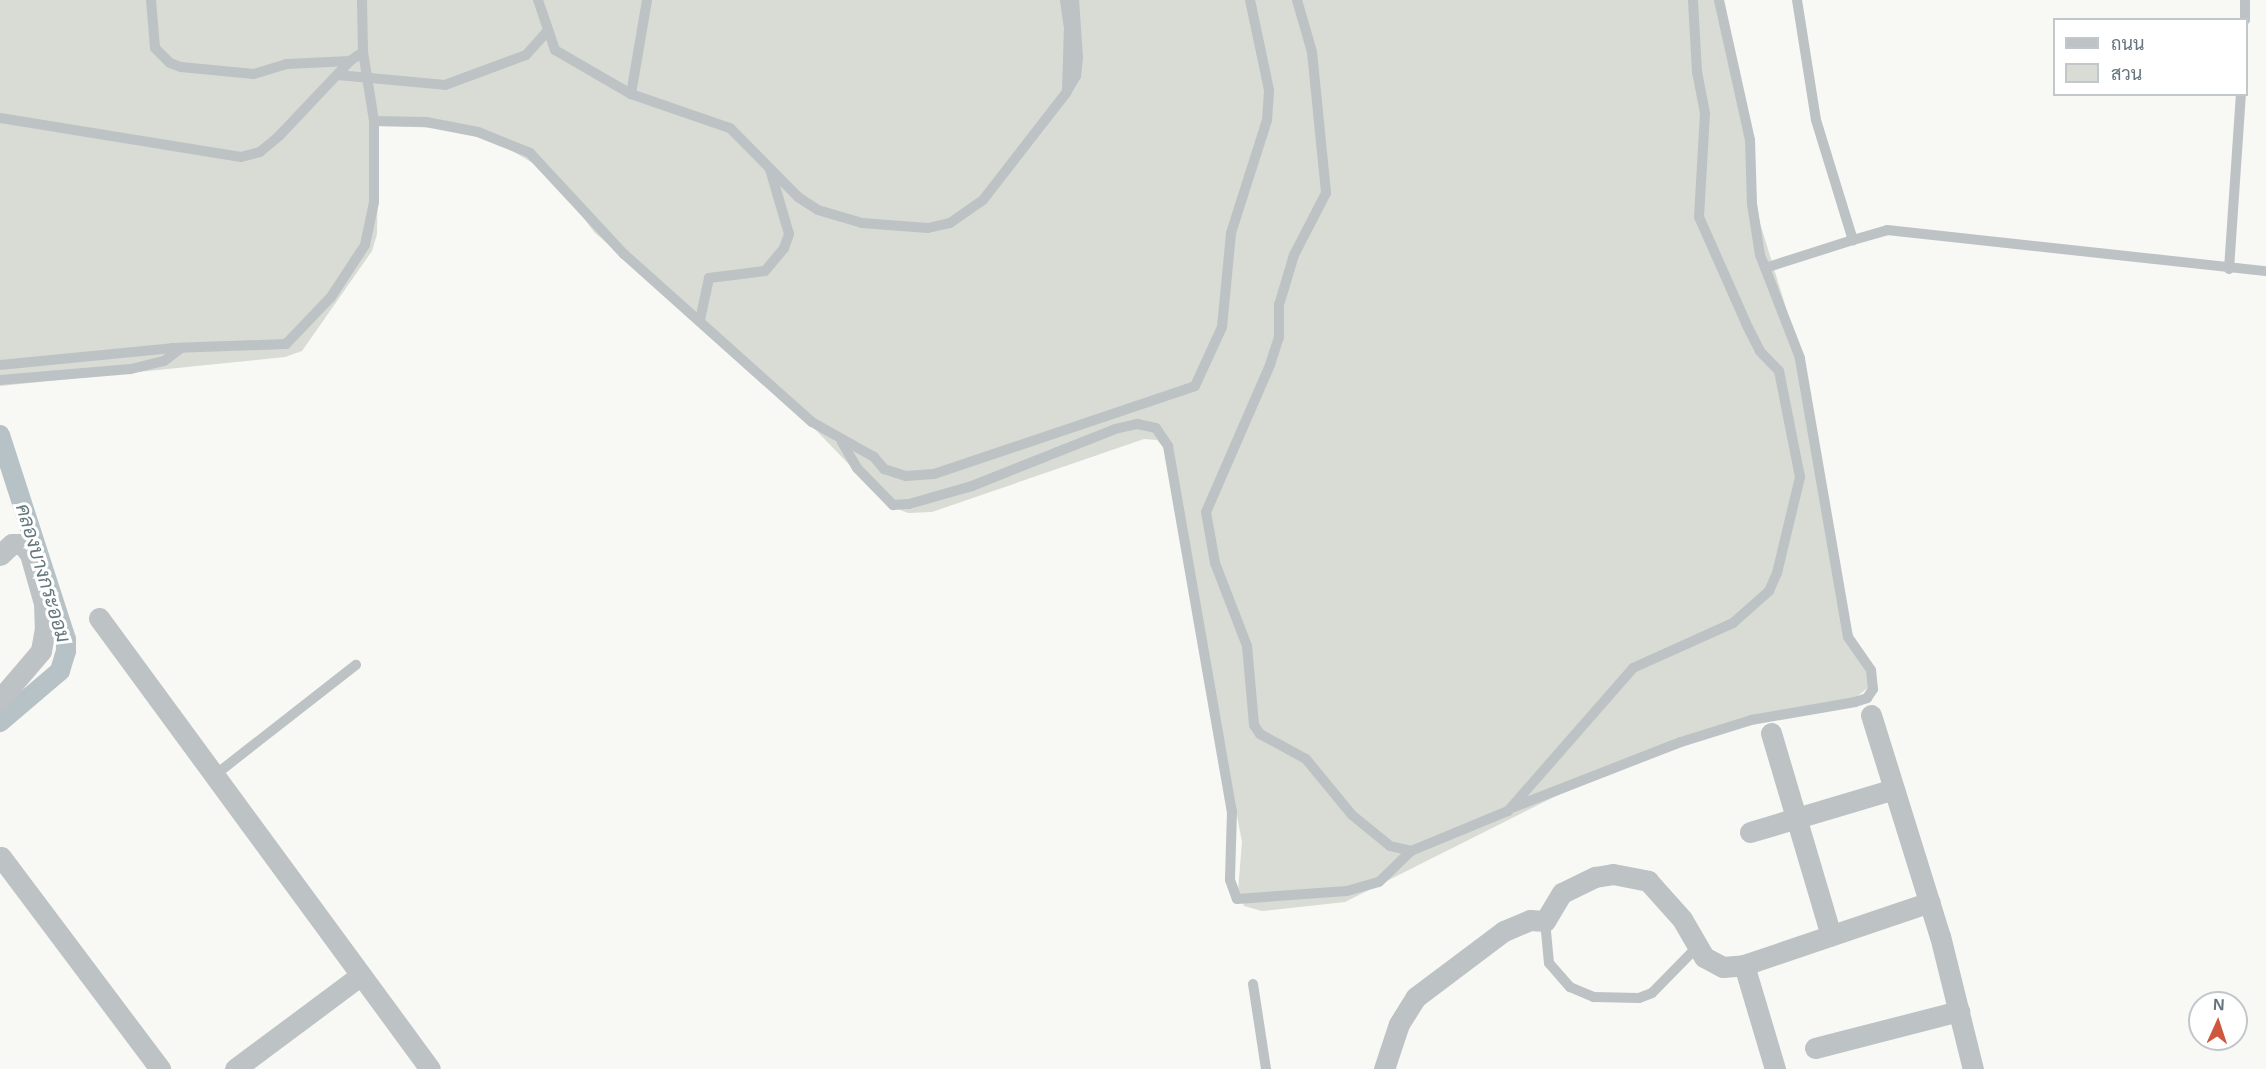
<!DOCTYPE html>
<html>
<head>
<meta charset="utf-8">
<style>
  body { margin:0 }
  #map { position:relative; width:2266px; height:1069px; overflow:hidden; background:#f8f8f5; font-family:Helvetica,Sarabun,sans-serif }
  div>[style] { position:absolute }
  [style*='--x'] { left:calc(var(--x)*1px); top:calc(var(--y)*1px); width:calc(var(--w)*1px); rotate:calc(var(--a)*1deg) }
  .green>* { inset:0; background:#d8dcd5 }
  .canal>* { height:20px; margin:-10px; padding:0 10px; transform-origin:10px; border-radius:10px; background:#b6c2c5 }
  .service>* { height:10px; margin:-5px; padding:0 5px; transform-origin:5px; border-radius:5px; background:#bdc2c5 }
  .minor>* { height:21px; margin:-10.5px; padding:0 10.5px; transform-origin:10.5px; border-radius:10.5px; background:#bdc2c5 }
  span { translate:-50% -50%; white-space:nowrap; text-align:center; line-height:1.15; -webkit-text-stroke:6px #fff; paint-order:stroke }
  .water-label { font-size:20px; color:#66797f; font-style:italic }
  .legend { position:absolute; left:2053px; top:18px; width:195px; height:78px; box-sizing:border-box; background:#fff; border:2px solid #c2c7cb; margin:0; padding:8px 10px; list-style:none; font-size:18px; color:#66747d }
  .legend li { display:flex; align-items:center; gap:12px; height:30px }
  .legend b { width:30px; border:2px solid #c2c7cb }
  .north { position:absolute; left:2188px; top:991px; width:60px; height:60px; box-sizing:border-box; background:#fff; border:2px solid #c2c7cb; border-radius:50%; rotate:3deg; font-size:16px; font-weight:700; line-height:24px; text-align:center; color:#66747d }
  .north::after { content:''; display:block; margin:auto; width:21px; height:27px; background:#cf573e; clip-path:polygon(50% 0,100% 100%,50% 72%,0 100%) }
</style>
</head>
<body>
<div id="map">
  <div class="green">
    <i style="clip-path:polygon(0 0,1723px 0,1760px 223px,1797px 344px,1847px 633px,1868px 669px,1869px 687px,1855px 698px,1705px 732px,1554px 797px,1345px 902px,1262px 911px,1244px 906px,1238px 891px,1242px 842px,1168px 453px,1157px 440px,1144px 439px,932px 512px,908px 513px,888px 505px,784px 397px,594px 232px,550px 173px,495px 141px,445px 128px,379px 126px,377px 234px,372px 251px,302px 351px,285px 357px,0 386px)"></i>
  </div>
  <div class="canal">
    <i style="--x:0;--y:435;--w:214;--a:72.1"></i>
    <i style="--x:66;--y:639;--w:12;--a:90"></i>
    <i style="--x:66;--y:651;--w:21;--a:107"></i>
    <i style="--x:60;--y:671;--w:79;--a:139.6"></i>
  </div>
  <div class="service">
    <i style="--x:151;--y:0;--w:48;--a:85.2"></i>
    <i style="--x:155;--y:48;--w:21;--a:45"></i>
    <i style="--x:170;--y:63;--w:12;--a:20"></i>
    <i style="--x:181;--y:67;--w:73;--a:5.5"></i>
    <i style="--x:254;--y:74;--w:34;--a:-17"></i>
    <i style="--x:287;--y:64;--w:63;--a:-2.7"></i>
    <i style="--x:350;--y:61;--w:16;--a:-35"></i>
    <i style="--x:362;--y:0;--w:52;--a:88.9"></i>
    <i style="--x:363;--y:52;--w:70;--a:80.9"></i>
    <i style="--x:538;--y:0;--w:53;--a:71.2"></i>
    <i style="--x:555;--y:50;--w:88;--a:30.1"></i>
    <i style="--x:631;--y:94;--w:105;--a:19"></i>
    <i style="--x:730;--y:128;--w:97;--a:45.4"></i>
    <i style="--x:798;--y:197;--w:24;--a:33"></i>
    <i style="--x:818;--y:210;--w:46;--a:16.5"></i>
    <i style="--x:862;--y:223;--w:66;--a:4.3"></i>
    <i style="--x:928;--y:228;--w:23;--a:-13"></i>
    <i style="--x:950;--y:223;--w:40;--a:-34.9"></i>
    <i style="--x:983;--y:200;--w:135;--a:-52.2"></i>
    <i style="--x:1066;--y:93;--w:20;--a:-60"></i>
    <i style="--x:1076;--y:76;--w:18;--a:-84"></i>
    <i style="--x:1078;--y:58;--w:58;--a:-93.9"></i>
    <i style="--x:1065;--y:0;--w:27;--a:82"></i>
    <i style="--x:1069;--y:27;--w:63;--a:91.8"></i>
    <i style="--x:1297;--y:0;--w:54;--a:73.9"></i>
    <i style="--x:1312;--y:52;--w:142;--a:84.3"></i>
    <i style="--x:1326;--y:193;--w:70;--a:117.3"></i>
    <i style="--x:1294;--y:255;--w:52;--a:106.7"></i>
    <i style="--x:1279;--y:305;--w:32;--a:90"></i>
    <i style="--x:1279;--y:337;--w:29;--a:108"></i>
    <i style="--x:1270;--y:365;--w:160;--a:113.5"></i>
    <i style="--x:1206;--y:512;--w:52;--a:80"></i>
    <i style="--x:1215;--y:563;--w:89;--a:68.9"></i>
    <i style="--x:1247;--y:646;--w:79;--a:84.9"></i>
    <i style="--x:1254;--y:725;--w:11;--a:56"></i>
    <i style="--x:1260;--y:734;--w:52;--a:28.5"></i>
    <i style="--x:1306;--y:759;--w:72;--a:50.6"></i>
    <i style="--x:1352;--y:815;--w:49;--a:39.2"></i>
    <i style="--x:1390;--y:846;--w:22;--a:13"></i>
    <i style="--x:1411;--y:851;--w:105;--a:-22.4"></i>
    <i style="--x:1508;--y:811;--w:190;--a:-48.8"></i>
    <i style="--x:1633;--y:668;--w:110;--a:-24.2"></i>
    <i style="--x:1733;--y:623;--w:48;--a:-41.6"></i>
    <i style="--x:1769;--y:591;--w:20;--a:-66"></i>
    <i style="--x:1777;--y:573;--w:99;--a:-76.5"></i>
    <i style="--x:1800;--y:477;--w:108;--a:-101.2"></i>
    <i style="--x:1779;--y:371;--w:28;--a:-134"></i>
    <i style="--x:1760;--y:351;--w:31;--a:-117"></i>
    <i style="--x:1746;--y:323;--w:116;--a:-113.9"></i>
    <i style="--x:1699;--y:217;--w:104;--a:-86.7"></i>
    <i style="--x:1705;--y:113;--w:42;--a:-101"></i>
    <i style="--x:1697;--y:72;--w:72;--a:-93.2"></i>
    <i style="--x:1797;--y:0;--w:121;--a:81"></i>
    <i style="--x:1816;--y:120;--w:126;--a:72.9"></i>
    <i style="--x:1853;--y:240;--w:35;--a:-16"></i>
    <i style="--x:1887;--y:230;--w:381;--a:6.2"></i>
    <i style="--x:2245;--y:20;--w:20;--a:-90"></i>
    <i style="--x:338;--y:75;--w:107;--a:5.3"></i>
    <i style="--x:445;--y:85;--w:86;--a:-20.3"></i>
    <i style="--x:526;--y:55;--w:31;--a:-48"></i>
    <i style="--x:631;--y:94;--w:95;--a:-80.3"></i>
    <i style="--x:0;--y:118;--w:244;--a:9.2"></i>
    <i style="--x:241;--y:157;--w:20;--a:-15"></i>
    <i style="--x:260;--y:152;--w:26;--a:-40"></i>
    <i style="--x:280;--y:135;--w:102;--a:-46.6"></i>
    <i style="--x:1765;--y:268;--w:92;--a:-17.7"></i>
    <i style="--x:2229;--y:269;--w:175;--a:-86.1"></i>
    <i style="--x:700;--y:320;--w:43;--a:-77.9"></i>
    <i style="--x:709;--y:278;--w:56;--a:-7.1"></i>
    <i style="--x:765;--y:271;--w:30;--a:-50"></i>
    <i style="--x:784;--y:248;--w:15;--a:-70"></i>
    <i style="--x:789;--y:234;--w:68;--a:-106.3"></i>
    <i style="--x:0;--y:365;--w:173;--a:-5.6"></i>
    <i style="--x:172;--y:348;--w:114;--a:-2"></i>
    <i style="--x:286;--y:344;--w:65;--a:-46.2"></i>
    <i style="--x:331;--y:297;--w:62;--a:-56.8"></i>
    <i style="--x:365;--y:245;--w:44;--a:-78.2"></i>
    <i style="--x:374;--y:202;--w:81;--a:-90"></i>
    <i style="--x:374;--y:121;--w:52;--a:1.1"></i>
    <i style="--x:426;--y:122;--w:53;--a:10.9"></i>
    <i style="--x:478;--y:132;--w:56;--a:22"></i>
    <i style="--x:530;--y:153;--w:138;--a:47.1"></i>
    <i style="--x:624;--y:254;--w:252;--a:41.8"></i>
    <i style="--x:812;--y:422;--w:71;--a:29.4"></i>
    <i style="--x:874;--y:457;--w:16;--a:50"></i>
    <i style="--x:884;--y:469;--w:23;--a:18"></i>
    <i style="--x:906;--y:476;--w:28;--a:-4"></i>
    <i style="--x:934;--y:474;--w:275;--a:-18.6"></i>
    <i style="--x:1195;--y:386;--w:65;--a:-65.4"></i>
    <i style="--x:1222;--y:327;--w:94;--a:-84.5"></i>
    <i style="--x:1231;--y:233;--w:119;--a:-72.3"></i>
    <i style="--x:1267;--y:120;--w:30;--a:-86"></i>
    <i style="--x:1269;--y:90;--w:92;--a:-101.9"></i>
    <i style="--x:0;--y:380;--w:131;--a:-4.8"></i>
    <i style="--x:131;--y:369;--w:34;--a:-14"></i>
    <i style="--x:164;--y:361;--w:21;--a:-37"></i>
    <i style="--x:842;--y:442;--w:30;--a:60"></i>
    <i style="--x:857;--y:468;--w:52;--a:45.8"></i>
    <i style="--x:893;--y:505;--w:16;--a:-4"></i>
    <i style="--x:909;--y:504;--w:66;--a:-15.9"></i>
    <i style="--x:972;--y:486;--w:154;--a:-21.7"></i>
    <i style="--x:1115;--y:429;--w:23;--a:-13"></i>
    <i style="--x:1137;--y:424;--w:19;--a:12"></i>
    <i style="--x:1156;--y:428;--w:22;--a:56"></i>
    <i style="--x:1168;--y:446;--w:371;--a:80.1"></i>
    <i style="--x:1232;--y:811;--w:69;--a:91.7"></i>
    <i style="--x:1230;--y:880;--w:20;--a:70"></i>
    <i style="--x:1237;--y:899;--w:110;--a:-4.2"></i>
    <i style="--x:1347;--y:891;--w:33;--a:-16"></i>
    <i style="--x:1379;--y:882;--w:45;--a:-44.1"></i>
    <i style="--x:215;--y:775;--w:179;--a:-38"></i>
    <i style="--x:1514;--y:807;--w:179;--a:-21.3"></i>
    <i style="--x:1681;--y:742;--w:73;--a:-17.4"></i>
    <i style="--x:1751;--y:720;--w:106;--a:-9.8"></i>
    <i style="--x:1855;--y:702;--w:13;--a:-18"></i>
    <i style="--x:1867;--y:698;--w:11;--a:-56"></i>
    <i style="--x:1873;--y:689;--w:19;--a:-96"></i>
    <i style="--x:1871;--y:670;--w:40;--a:-124.9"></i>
    <i style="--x:1848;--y:637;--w:283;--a:-99.8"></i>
    <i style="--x:1800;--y:358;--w:110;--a:-111.2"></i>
    <i style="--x:1760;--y:255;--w:52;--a:-98.9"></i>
    <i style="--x:1752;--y:204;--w:64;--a:-91.8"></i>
    <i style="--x:1750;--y:140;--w:143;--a:-102.5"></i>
    <i style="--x:1545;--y:921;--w:42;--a:84.6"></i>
    <i style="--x:1549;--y:963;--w:32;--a:49"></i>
    <i style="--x:1570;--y:987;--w:26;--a:23"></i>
    <i style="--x:1594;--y:997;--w:45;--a:1.3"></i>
    <i style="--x:1639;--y:998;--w:14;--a:-21"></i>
    <i style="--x:1652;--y:993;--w:63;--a:-45.6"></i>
    <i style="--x:1253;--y:984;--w:86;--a:81.3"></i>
  </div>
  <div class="minor">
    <i style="--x:0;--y:555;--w:16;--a:-43"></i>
    <i style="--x:12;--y:544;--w:10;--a:0"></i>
    <i style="--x:22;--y:544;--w:13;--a:51"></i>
    <i style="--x:30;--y:554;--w:51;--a:74.1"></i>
    <i style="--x:44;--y:603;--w:25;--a:88"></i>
    <i style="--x:45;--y:628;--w:23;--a:100"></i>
    <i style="--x:41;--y:651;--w:63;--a:130.5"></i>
    <i style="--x:99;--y:618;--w:559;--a:53.72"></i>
    <i style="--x:1871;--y:715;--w:232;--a:72.7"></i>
    <i style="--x:1940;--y:936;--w:137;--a:76.1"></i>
    <i style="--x:1771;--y:733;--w:211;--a:73.5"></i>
    <i style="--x:1750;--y:832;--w:150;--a:-16.6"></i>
    <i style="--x:1;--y:857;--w:265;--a:53.1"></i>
    <i style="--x:1744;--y:965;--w:109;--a:73.4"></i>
    <i style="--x:1815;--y:1048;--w:149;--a:-14.4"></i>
    <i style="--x:235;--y:1069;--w:157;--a:-36.7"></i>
    <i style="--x:1384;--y:1069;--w:47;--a:-71.6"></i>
    <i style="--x:1399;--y:1024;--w:32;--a:-58"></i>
    <i style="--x:1416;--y:997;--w:110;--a:-36.9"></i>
    <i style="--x:1504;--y:931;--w:28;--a:-23"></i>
    <i style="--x:1530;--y:920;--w:15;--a:4"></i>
    <i style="--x:1545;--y:921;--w:33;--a:-59"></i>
    <i style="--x:1562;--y:893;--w:37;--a:-26"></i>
    <i style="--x:1595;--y:877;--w:18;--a:-9"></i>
    <i style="--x:1613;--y:874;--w:36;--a:11"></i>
    <i style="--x:1648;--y:881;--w:51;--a:48.2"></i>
    <i style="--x:1682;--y:919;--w:44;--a:59.9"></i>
    <i style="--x:1704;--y:957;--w:21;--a:28"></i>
    <i style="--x:1723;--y:967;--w:21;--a:-5"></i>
    <i style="--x:1744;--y:965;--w:196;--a:-18.7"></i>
  </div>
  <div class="water-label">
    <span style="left:43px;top:573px;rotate:73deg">คลองบางกระออม</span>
  </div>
  <ul class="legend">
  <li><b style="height:8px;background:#bdc2c5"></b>ถนน</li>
  <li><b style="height:16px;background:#d8dcd5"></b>สวน</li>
  </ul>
  <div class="north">N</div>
</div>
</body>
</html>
